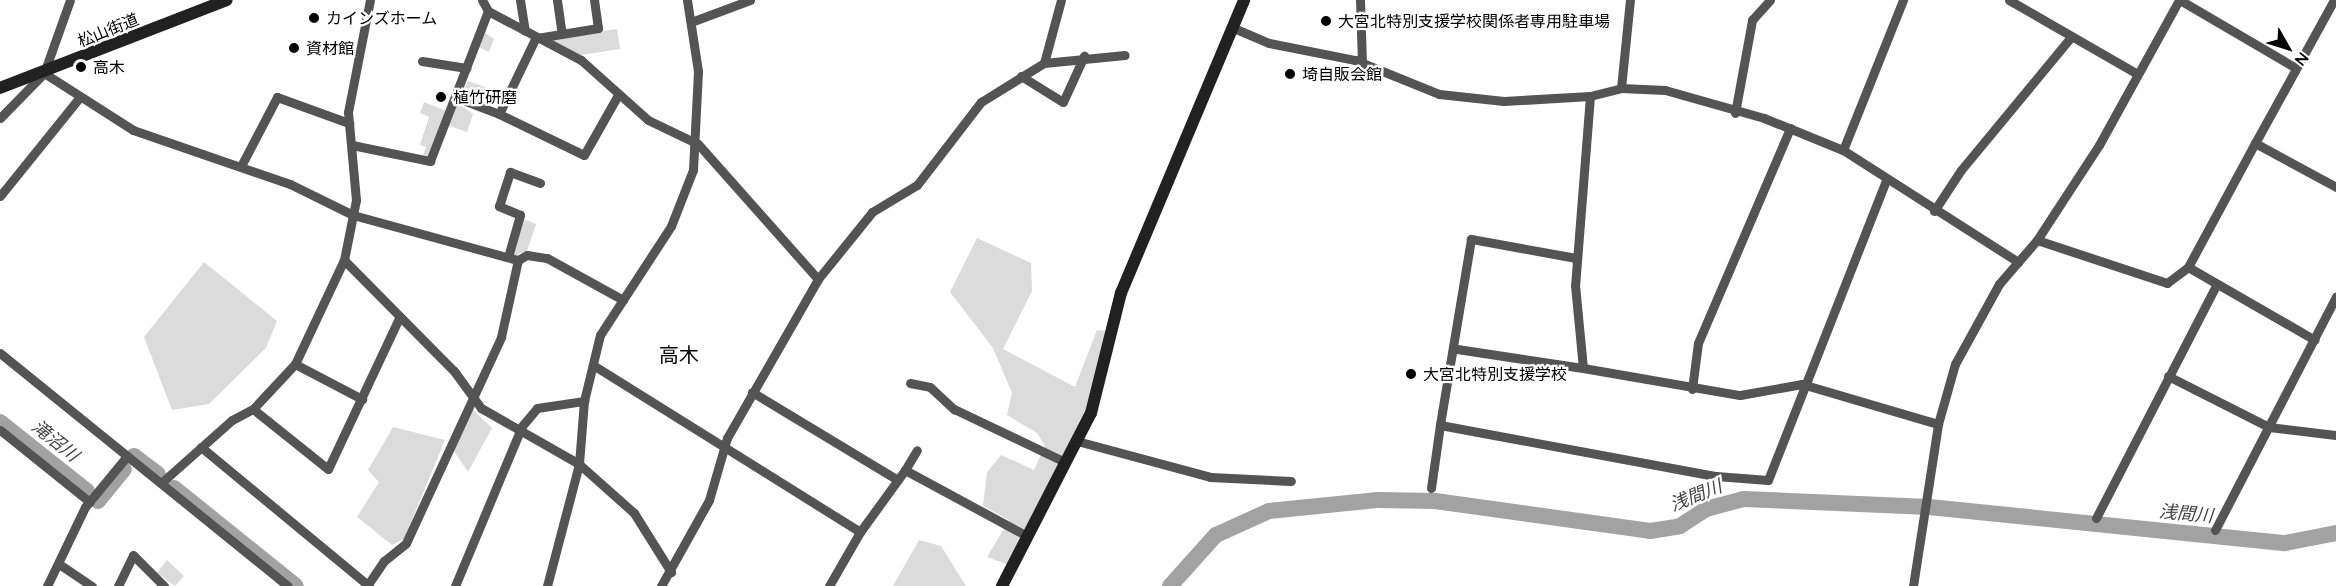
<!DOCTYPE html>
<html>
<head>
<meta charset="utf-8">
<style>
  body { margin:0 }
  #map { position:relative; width:2336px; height:586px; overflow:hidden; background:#fff; font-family:Quicksand,"Noto Sans JP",sans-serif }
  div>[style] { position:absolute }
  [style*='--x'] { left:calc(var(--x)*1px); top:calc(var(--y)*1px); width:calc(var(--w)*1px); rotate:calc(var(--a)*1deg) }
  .green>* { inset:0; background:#dbdbdb }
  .river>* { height:16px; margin:-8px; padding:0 8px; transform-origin:8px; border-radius:8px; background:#a2a2a2 }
  .street>* { height:9px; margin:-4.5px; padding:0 4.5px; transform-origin:4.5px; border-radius:4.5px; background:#545454 }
  .secondary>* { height:12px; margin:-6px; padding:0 6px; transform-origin:6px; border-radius:6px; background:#212121 }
  .dots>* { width:16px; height:16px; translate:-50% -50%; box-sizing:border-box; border:3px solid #fff; border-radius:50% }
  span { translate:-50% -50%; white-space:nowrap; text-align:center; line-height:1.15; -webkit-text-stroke:4.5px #fff; paint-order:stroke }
  .poi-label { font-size:16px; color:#000 }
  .left { translate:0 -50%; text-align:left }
  .street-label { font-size:16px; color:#000 }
  .water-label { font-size:18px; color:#434343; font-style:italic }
  .quarter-label { font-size:20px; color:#000 }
  .north { position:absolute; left:2258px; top:18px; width:60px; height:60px; -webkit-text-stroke:4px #fff; paint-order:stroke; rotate:129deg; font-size:16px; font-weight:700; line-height:24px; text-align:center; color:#000 }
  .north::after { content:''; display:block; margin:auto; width:21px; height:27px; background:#000; clip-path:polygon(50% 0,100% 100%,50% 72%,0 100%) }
</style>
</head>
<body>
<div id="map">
  <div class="green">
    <i style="clip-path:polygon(617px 29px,620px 49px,581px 55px,546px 39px)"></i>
    <i style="clip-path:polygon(484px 32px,494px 39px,489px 52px,478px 47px)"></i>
    <i style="clip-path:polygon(468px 81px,485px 87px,478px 105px,459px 96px)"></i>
    <i style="clip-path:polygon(424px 102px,449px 112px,431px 158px,423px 155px,426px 147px,420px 145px,429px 117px,420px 113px)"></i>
    <i style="clip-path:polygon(458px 103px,473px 114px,467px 132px,447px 125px)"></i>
    <i style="clip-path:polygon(521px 218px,536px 224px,527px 251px,510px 258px)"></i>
    <i style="clip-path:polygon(977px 238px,1031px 263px,1032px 291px,1003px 349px,1075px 387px,1097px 330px,1107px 331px,1086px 408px,1009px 565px,987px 557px,1009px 520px,983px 506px,987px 472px,1001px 455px,1034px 470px,1045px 446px,1037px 433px,1007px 415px,1012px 393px,993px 348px,950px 292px)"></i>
    <i style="clip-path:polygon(204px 262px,277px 321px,266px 348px,209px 404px,172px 410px,144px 337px)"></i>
    <i style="clip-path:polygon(471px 408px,492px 428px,468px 472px,452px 448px)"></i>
    <i style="clip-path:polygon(393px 427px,445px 440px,404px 539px,392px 545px,357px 517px,379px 482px,368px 470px)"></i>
    <i style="clip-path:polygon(919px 540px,941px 546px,966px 586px,893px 586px)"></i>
    <i style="clip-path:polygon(167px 560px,184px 576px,175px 586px,157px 573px)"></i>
  </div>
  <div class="river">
    <i style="--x:0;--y:422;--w:111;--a:38.4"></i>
    <i style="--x:134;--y:456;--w:30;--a:37"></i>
    <i style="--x:174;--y:488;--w:156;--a:38.8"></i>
    <i style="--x:98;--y:501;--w:41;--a:-50.9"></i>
    <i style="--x:1170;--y:586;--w:69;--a:-48"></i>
    <i style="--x:1216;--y:535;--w:58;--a:-24.4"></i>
    <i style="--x:1269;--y:511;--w:110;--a:-5.8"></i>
    <i style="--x:1378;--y:500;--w:57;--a:1"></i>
    <i style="--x:1435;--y:501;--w:217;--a:7.9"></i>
    <i style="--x:1650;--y:531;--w:30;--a:-9"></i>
    <i style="--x:1680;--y:526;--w:31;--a:-33"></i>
    <i style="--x:1706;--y:509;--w:39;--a:-15"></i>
    <i style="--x:1744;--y:499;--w:185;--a:2.5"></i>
    <i style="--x:1929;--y:507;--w:358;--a:5.8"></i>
    <i style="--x:2285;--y:543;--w:52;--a:-11.1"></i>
  </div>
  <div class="street">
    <i style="--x:482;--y:0;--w:13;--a:61"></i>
    <i style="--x:488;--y:11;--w:105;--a:27.8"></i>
    <i style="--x:581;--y:60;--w:90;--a:41.8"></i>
    <i style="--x:648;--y:120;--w:55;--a:25.6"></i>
    <i style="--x:698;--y:144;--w:181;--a:48.4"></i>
    <i style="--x:520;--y:0;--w:31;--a:81"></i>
    <i style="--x:557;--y:0;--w:34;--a:82"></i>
    <i style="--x:1360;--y:0;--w:63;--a:88.2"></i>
    <i style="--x:2009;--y:0;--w:146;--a:29.9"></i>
    <i style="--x:2180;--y:0;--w:132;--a:30.4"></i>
    <i style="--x:2334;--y:0;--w:163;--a:118.9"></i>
    <i style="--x:2255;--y:143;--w:92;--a:28.5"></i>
    <i style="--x:691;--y:22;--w:63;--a:-20.4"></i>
    <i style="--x:1236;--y:29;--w:36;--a:23"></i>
    <i style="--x:1269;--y:43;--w:88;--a:11.2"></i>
    <i style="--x:1355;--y:60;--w:91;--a:22"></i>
    <i style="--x:1439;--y:94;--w:65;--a:6.1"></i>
    <i style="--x:1504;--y:101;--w:86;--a:-3.3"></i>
    <i style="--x:1590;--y:96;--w:32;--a:-14"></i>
    <i style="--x:1621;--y:88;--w:44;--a:2.6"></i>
    <i style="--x:1665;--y:90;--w:103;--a:15.8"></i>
    <i style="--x:1764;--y:118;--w:85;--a:22.1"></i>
    <i style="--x:1843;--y:150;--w:208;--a:32.6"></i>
    <i style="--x:536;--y:37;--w:85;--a:115.7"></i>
    <i style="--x:499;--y:114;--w:94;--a:25.8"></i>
    <i style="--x:584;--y:155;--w:69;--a:-60.5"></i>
    <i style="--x:537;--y:38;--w:62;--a:-9.3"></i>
    <i style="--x:598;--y:28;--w:28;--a:-98"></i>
    <i style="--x:422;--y:61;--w:45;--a:9"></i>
    <i style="--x:1044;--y:63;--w:81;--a:-5.6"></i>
    <i style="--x:44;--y:73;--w:106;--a:32.6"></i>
    <i style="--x:133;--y:130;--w:166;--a:19"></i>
    <i style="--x:290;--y:184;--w:70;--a:26.2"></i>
    <i style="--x:353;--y:215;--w:171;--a:15.3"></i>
    <i style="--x:518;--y:260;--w:10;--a:-29"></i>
    <i style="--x:527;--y:255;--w:20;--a:9"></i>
    <i style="--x:547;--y:258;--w:87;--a:28.9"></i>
    <i style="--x:1021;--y:76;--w:49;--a:31.8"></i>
    <i style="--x:1063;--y:102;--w:51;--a:-65.5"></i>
    <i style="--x:1621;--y:88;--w:88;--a:-84.2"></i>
    <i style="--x:1590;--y:96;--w:190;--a:94.5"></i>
    <i style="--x:1575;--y:285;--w:83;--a:84.5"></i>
    <i style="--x:1583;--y:368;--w:159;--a:9.8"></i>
    <i style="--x:1740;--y:395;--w:63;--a:-10.1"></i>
    <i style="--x:1802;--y:384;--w:142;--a:16.4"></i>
    <i style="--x:455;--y:97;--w:47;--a:21.1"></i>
    <i style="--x:1735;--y:113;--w:95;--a:-79.6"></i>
    <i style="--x:1752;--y:20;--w:27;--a:-48"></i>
    <i style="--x:0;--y:118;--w:63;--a:-45.6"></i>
    <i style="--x:44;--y:73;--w:77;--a:-70.4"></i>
    <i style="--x:352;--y:145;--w:80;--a:11.6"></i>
    <i style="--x:430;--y:161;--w:161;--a:-68.9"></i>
    <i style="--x:1843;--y:150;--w:162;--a:-68.2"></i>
    <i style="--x:241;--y:166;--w:78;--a:-62.4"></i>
    <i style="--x:277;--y:97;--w:77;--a:19.9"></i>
    <i style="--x:0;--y:196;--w:127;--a:-51.1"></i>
    <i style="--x:1934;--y:211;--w:49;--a:-56.6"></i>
    <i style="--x:1961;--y:170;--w:173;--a:-50.4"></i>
    <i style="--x:2037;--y:240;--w:137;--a:18.3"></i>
    <i style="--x:2167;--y:283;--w:26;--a:-37"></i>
    <i style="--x:2188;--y:267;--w:141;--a:-61.6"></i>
    <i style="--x:508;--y:257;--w:44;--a:-74.1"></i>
    <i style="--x:520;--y:215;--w:23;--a:-157"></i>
    <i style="--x:499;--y:206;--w:36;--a:-72"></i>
    <i style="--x:510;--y:172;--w:32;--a:20"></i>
    <i style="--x:1576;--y:258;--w:107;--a:-169.7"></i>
    <i style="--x:1471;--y:239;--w:189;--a:99.5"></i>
    <i style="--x:1440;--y:425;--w:281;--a:10.5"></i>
    <i style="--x:1716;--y:476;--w:52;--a:4.4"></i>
    <i style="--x:1768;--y:480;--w:322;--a:-68.5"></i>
    <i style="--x:344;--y:260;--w:156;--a:45.3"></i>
    <i style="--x:454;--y:371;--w:46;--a:53.9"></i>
    <i style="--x:481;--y:408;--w:113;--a:29.7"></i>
    <i style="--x:579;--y:464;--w:74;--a:41.7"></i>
    <i style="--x:634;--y:513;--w:70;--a:57.9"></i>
    <i style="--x:2188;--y:267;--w:146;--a:29.9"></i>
    <i style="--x:1457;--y:349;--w:127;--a:8.6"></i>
    <i style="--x:0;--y:353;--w:370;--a:39"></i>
    <i style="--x:295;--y:364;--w:76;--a:27.6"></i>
    <i style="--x:593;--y:365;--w:315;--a:32"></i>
    <i style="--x:860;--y:532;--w:62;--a:119.9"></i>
    <i style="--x:2168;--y:376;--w:113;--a:26.8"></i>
    <i style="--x:2269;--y:427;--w:67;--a:6.8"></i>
    <i style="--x:910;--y:383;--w:20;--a:11"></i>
    <i style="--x:930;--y:387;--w:33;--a:43"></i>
    <i style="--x:954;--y:409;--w:123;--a:25.5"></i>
    <i style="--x:1692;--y:389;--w:46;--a:-82.6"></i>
    <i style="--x:1698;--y:343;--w:234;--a:-66.8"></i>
    <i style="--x:752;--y:392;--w:170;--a:31.1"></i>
    <i style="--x:253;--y:409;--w:96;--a:38.7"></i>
    <i style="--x:328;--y:469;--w:167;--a:-64.8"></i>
    <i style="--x:0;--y:430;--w:115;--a:38.7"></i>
    <i style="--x:1077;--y:441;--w:138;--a:15.1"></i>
    <i style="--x:1210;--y:477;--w:81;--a:2.8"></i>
    <i style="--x:201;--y:447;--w:218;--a:39.6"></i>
    <i style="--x:905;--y:470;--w:23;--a:-59"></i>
    <i style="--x:161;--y:483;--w:95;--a:-41.6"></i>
    <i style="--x:232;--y:420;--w:24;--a:-28"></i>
    <i style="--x:253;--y:409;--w:62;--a:-47"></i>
    <i style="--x:295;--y:364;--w:115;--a:-64.8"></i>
    <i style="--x:344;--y:260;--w:61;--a:-78.7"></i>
    <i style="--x:356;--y:200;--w:88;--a:-95.2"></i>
    <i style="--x:348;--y:112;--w:114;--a:-78.9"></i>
    <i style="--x:1431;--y:488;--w:64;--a:-81.9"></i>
    <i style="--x:2096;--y:518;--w:263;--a:-62.7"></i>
    <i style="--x:2215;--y:530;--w:263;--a:-62.6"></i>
    <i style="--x:860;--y:532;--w:77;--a:-54"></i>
    <i style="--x:905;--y:470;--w:139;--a:28.4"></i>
    <i style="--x:59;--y:564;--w:40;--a:34"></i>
    <i style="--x:369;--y:583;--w:27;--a:-56"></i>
    <i style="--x:384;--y:561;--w:28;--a:-39"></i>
    <i style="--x:406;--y:543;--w:227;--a:-65.2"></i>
    <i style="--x:501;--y:337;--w:79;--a:-77.6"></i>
    <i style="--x:47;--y:586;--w:88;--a:-64.3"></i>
    <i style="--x:85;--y:507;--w:66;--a:-50.5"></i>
    <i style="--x:118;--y:586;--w:34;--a:-64"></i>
    <i style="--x:133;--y:555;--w:44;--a:45"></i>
    <i style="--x:455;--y:586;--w:173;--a:-67.3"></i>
    <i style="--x:522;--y:426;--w:23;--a:-50"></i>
    <i style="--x:537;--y:408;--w:48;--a:-8.5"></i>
    <i style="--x:547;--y:586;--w:126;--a:-75.3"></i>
    <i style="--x:579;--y:464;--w:63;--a:-85.5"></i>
    <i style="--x:584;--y:401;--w:68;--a:-76.4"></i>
    <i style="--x:600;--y:335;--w:130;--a:-56.9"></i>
    <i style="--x:671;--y:226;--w:60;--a:-68.6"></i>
    <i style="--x:693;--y:170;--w:99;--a:-87.1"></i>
    <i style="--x:698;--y:71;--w:72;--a:-98.8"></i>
    <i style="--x:661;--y:586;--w:98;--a:-60.8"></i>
    <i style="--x:709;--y:500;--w:65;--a:-73.8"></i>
    <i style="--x:727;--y:438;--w:183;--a:-60.2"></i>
    <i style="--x:818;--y:279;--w:86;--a:-51.1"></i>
    <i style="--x:872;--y:212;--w:52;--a:-31"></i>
    <i style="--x:917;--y:185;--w:105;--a:-52.4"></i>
    <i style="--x:981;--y:102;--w:74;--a:-31.8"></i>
    <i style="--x:1044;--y:63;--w:65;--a:-74.9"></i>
    <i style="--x:1913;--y:586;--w:164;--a:-81.2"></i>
    <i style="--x:1938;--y:424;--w:62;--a:-74.2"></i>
    <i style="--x:1955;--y:364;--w:91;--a:-61.2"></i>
    <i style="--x:1999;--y:284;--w:58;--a:-49.2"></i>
    <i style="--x:2037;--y:240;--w:113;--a:-56.9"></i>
    <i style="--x:2099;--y:145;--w:166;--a:-61.1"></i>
  </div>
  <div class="secondary">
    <i style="--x:0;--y:88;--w:243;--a:-21.2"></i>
    <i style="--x:1002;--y:586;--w:195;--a:-62.8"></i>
    <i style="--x:1091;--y:413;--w:124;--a:-76"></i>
    <i style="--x:1121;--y:293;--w:318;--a:-67.2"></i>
  </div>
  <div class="dots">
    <i style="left:314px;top:18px;background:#000"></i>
    <i style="left:1326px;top:21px;background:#000"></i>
    <i style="left:294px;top:48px;background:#000"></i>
    <i style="left:81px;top:67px;background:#000"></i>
    <i style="left:1290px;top:74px;background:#000"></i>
    <i style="left:441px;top:97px;background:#000"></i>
    <i style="left:1411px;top:374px;background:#000"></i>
  </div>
  <div class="poi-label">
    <span class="left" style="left:326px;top:18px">カインズホーム</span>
    <span class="left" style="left:1338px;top:21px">大宮北特別支援学校関係者専用駐車場</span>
    <span class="left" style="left:306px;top:48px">資材館</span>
    <span class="left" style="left:93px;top:67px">高木</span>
    <span class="left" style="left:1302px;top:74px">埼自販会館</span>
    <span class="left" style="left:453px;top:97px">植竹研磨</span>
    <span class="left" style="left:1423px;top:374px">大宮北特別支援学校</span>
  </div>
  <div class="street-label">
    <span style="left:108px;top:30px;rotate:-22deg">松山街道</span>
  </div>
  <div class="water-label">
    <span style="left:55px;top:441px;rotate:39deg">滝沼川</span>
    <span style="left:1696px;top:496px;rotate:-22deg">浅間川</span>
    <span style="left:2186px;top:514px;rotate:5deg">浅間川</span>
  </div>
  <div class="quarter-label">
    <span style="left:679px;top:354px">高木</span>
  </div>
  <div class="north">N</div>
</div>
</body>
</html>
